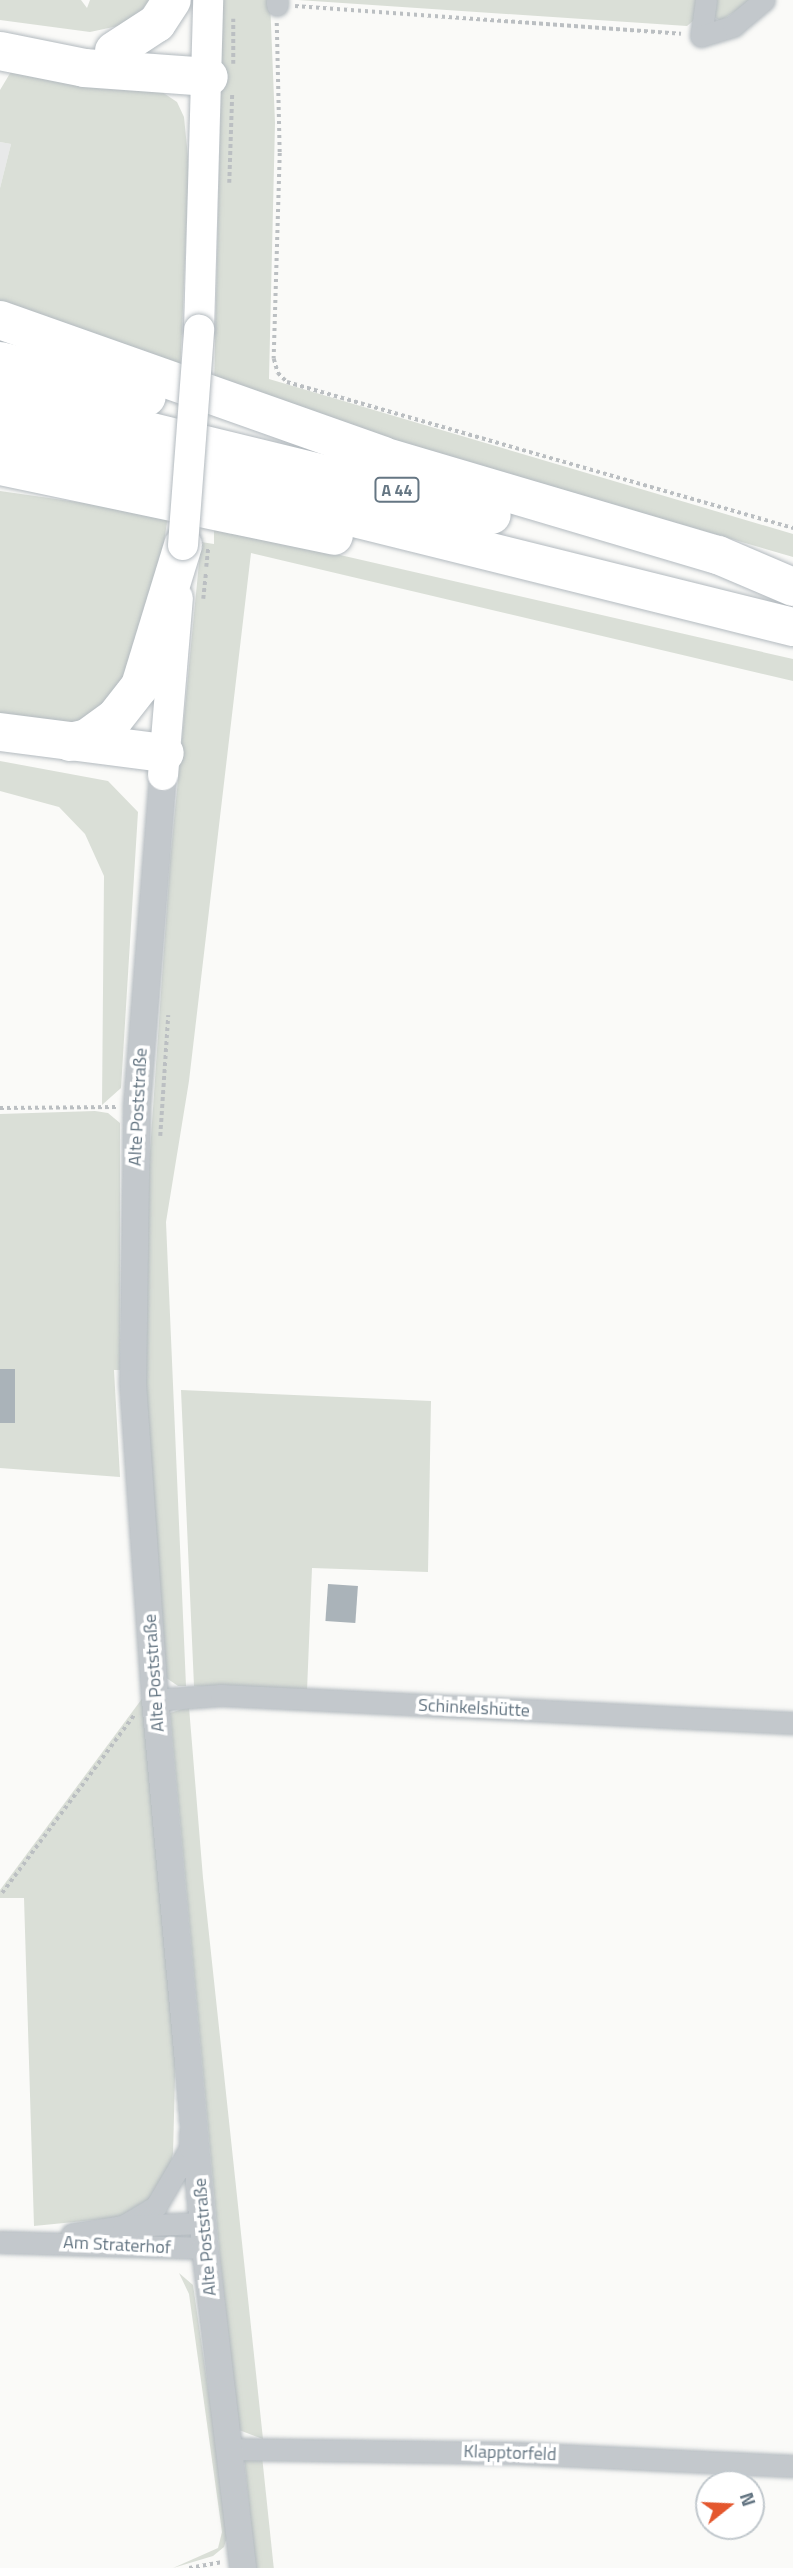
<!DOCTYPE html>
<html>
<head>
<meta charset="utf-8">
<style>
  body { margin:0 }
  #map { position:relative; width:793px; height:2568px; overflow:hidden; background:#fafaf8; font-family:"Titillium Web",sans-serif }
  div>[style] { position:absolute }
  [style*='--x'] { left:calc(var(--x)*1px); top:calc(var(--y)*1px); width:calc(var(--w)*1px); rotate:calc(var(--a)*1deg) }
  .built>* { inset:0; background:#e8e9e9 }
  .green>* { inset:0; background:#dadfd7; transform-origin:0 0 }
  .building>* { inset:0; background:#aab3b9; transform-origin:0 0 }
  .path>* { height:3.5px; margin-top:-1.75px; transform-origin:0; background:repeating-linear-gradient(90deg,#bbbfc2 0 3.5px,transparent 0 7px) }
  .roads { filter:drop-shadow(0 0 2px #b3babf) drop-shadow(0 0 2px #b3babf) }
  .minor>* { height:21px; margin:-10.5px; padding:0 10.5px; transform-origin:10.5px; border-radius:10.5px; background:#c3c8cc }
  .tertiary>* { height:26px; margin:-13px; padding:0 13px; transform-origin:13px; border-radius:13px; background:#c3c8cc }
  .secondary>* { height:30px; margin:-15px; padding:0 15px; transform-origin:15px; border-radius:15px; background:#fff }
  .motorway>* { height:38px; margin:-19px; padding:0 19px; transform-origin:19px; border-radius:19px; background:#fff }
  .path-bridge>* { height:3.5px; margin-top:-1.75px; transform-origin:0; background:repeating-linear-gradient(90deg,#bbbfc2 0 3.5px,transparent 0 7px) }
  .bridges { filter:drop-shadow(0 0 2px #b3babf) drop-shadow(0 0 2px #b3babf) }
  .secondary-bridge>* { height:30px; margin:-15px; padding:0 15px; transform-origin:15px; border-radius:15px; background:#fff }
  span { translate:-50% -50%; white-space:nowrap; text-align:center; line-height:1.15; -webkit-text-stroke:7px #fff; paint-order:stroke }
  .shield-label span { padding:2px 5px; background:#fff; border:2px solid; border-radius:5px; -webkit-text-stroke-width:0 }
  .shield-label { font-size:16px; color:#657683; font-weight:700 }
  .street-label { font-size:18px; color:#657683 }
  .north { position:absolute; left:695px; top:2470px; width:70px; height:70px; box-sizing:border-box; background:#fff; border:2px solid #c1c8cd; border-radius:50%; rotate:72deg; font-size:19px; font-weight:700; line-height:28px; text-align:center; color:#657683 }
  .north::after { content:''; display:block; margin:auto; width:24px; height:32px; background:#e4572e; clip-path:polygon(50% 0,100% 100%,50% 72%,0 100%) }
</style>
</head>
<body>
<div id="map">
  <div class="built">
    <i style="clip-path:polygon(0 142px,11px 144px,0 188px)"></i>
  </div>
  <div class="green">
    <i style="clip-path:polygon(0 0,81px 0,87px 8px,90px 0,149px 0,139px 14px,118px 26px,90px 32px,0 20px)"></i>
    <i style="clip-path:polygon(223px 0,270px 0,275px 123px,269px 379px,793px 534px,793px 557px,214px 388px)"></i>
    <i style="clip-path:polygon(298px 0,702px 0,699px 16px,687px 26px)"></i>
    <i style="clip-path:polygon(712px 0,753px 0,720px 21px,710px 14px)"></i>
    <i style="clip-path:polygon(12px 70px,162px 92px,177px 102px,184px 117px,189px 167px,180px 377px,0 310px,0 188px,11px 144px,0 142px,0 90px)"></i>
    <i style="clip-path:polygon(0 491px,168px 515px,158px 584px,135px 664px,91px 727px,0 729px)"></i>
    <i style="clip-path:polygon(214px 526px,793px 659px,793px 681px,251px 553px,189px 1081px,166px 1222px,186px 1686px,178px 1686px,165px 1677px,145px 1388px,144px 1239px,170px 862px,201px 542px,214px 544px)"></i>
    <i style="clip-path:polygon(0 761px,108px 781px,138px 812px,121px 1088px,102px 1105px,104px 876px,85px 834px,59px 807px,0 791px)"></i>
    <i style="clip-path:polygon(95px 1111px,108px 1113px,120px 1123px,120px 1370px,114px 1370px,120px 1477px,0 1468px,0 1114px)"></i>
    <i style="clip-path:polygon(181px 1390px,431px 1401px,428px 1572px,312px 1568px,307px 1691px,194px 1686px)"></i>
    <i style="clip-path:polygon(144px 1696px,176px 2037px,173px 2154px,167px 2177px,155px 2196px,136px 2211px,114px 2218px,34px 2226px,24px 1898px,0 1898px,0 1890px)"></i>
    <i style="clip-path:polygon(189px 1707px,203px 1878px,263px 2439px,239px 2430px,220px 2260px,170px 1713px)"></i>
    <i style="clip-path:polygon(179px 2273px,193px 2285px,229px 2531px,224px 2547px,213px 2556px,173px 2568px,218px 2548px,222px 2532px,189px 2294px)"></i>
    <i style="left:262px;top:2456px;width:113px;height:18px;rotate:84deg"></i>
  </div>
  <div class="building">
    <i style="left:0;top:1369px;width:15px;height:54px"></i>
    <i style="left:328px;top:1584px;width:30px;height:37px;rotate:4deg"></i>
  </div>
  <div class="path">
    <i style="--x:295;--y:6;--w:387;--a:4.1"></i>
    <i style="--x:277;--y:23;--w:130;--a:88.7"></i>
    <i style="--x:280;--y:153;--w:206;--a:91.7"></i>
    <i style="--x:274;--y:359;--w:15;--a:74"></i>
    <i style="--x:278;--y:373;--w:13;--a:45"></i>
    <i style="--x:287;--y:382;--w:527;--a:16.09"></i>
    <i style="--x:233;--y:64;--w:45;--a:-90"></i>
    <i style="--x:229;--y:183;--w:90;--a:-88.1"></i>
    <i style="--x:203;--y:599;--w:27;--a:-84"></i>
    <i style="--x:0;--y:1108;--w:117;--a:-0.5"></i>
    <i style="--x:160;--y:1136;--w:121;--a:-86.2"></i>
    <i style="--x:2;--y:1893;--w:222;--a:-53.4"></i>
    <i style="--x:189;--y:2568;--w:34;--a:-10"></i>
  </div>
  <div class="roads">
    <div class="minor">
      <i style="--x:277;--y:0;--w:5;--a:90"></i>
      <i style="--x:706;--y:0;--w:36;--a:98"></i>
      <i style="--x:701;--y:36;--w:34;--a:-17"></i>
      <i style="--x:733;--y:26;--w:40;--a:-40"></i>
      <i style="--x:155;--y:1700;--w:66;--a:-4.3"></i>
      <i style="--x:221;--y:1695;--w:573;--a:2.8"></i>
      <i style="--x:123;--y:2226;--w:39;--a:-31"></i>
      <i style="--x:156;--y:2206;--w:67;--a:-59.6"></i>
      <i style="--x:190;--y:2148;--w:15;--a:-90"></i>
      <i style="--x:72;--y:2234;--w:52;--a:-8.9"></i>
      <i style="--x:123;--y:2226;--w:80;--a:-2.1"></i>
      <i style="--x:0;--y:2242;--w:205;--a:1.7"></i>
      <i style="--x:228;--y:2449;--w:289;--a:0.8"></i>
      <i style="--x:517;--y:2453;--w:276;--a:2.7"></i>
    </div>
    <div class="tertiary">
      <i style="--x:163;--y:775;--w:333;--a:94.5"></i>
      <i style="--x:137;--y:1107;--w:276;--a:90.8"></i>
      <i style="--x:133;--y:1383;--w:318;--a:86"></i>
      <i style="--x:155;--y:1700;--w:550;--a:84.79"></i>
      <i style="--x:205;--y:2248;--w:322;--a:83.2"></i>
    </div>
    <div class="secondary">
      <i style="--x:199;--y:330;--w:330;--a:-88.4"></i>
      <i style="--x:163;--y:775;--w:178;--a:-85.2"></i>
    </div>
    <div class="motorway">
      <i style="--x:0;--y:51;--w:86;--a:11.4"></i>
      <i style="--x:84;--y:68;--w:125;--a:4.1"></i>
      <i style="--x:114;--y:51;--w:51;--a:-33.1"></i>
      <i style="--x:157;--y:23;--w:27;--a:-57"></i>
      <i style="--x:0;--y:320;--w:406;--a:19.5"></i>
      <i style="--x:383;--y:456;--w:349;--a:16.5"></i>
      <i style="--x:718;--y:555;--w:82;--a:23.1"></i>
      <i style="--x:0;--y:361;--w:151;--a:13.8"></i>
      <i style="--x:0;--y:395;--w:506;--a:13.71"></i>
      <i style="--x:0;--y:430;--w:817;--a:13.95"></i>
      <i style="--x:0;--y:466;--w:341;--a:11.8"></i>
      <i style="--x:0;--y:732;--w:166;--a:7.3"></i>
      <i style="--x:70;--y:742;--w:17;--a:-13"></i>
      <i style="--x:87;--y:738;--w:34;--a:-36"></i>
      <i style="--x:115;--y:718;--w:41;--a:-52"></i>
      <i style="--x:140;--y:686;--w:147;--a:-73"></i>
    </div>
  </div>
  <div class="path-bridge">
    <i style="--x:206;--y:567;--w:19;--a:-84"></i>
  </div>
  <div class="bridges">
    <div class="secondary-bridge">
      <i style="--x:183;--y:545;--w:216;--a:-85.7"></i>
    </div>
  </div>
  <div class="shield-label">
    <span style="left:397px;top:490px">A 44</span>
  </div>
  <div class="street-label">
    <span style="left:138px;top:1107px;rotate:-87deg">Alte Poststraße</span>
    <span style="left:154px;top:1673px;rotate:-94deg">Alte Poststraße</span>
    <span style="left:474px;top:1708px;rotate:3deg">Schinkelshütte</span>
    <span style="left:205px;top:2237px;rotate:-95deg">Alte Poststraße</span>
    <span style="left:117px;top:2245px;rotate:3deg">Am Straterhof</span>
    <span style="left:510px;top:2453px;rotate:2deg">Klapptorfeld</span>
  </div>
  <div class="north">N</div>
</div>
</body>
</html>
